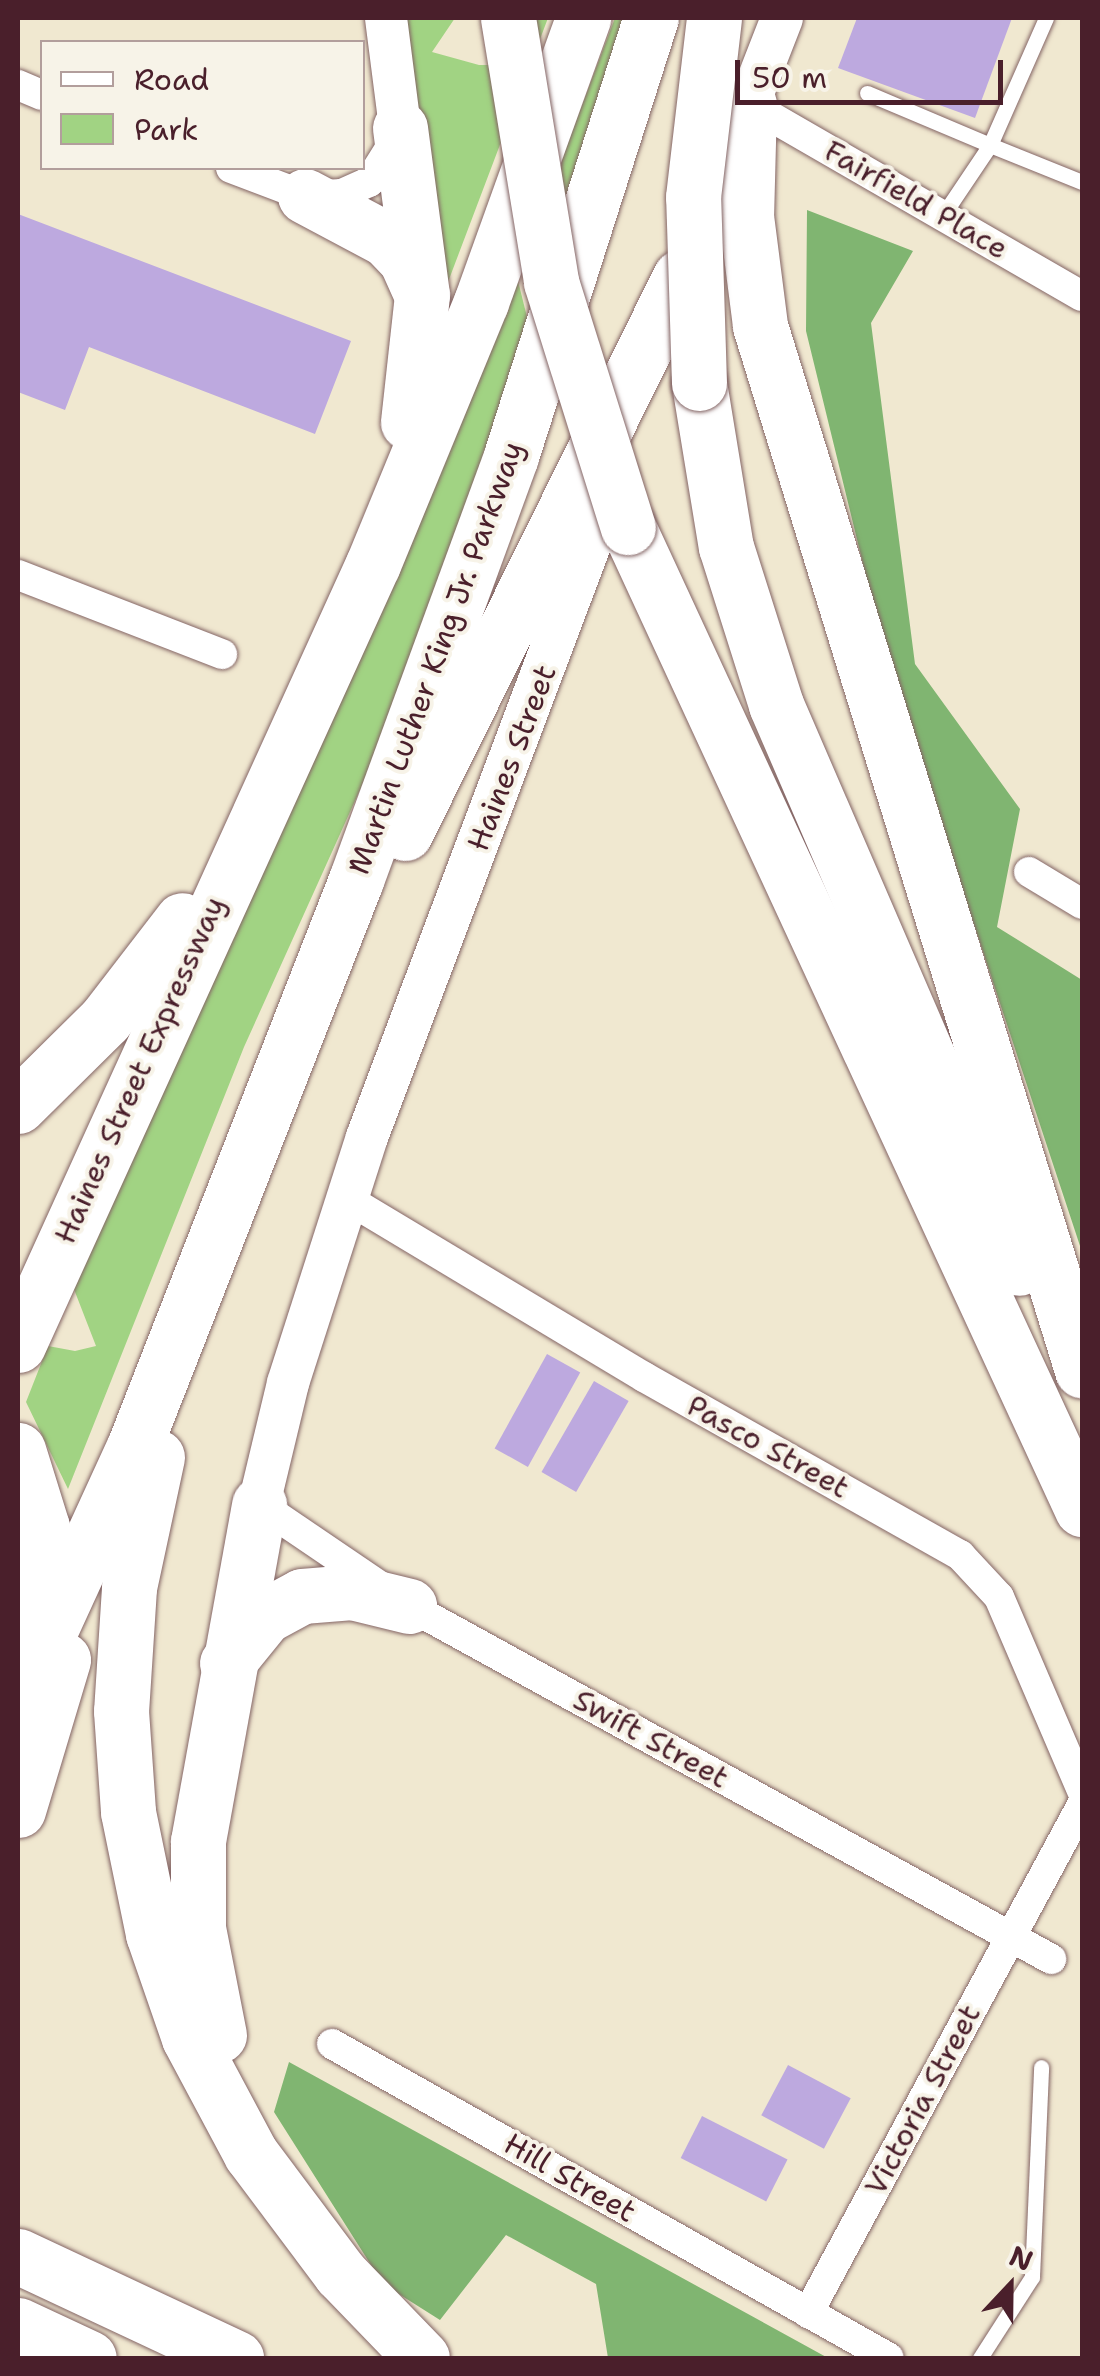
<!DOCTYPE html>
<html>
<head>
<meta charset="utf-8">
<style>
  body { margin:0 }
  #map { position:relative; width:1100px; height:2376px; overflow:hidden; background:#f0e8d0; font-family:"Shantell Sans",sans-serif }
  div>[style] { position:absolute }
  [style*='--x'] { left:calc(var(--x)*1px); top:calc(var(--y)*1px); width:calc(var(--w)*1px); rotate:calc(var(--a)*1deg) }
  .green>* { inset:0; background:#a1d383 }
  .forest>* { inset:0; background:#80b571 }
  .building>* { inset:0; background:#bda9df; transform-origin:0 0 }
  .roads { filter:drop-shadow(0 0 2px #846565) drop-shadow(0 0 2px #846565) }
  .lane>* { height:15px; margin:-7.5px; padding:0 7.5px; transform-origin:7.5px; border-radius:7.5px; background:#fff }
  .street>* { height:30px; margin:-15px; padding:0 15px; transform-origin:15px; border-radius:15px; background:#fff }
  .secondary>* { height:42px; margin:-21px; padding:0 21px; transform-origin:21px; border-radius:21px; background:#fff }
  .highway>* { height:55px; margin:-27.5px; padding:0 27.5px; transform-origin:27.5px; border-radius:27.5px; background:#fff }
  .bridges { filter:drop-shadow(0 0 2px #846565) drop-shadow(0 0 2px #846565) }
  .highway-bridge>* { height:55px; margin:-27.5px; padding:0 27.5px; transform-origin:27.5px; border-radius:27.5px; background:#fff }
  span { translate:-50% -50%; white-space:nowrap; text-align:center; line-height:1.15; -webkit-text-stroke:8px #f7f3e8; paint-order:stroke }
  .street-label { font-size:30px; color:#4a1f2b }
  .frame { position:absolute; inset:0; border:20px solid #4a1f2b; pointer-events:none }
  .legend { position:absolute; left:40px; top:40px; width:325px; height:130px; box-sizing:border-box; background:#f7f3e8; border:2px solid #b29e9c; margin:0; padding:12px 18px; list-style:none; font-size:30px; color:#4a1f2b }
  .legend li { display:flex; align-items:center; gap:20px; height:50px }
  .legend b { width:50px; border:2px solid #b29e9c }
  .north { position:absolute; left:960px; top:2236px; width:100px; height:100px; -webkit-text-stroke:8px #f7f3e8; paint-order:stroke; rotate:22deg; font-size:28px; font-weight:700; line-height:40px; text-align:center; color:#4a1f2b }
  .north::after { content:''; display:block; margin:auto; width:35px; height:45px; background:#4a1f2b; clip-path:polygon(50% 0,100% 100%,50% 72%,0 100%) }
  .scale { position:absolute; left:735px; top:60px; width:268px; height:45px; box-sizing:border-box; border:5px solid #4a1f2b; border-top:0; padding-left:12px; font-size:30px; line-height:35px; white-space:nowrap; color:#4a1f2b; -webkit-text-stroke:8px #f7f3e8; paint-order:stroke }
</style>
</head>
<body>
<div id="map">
  <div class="green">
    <i style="clip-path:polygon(396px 18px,455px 18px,432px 52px,479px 65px,495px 65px,534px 18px,548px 18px,448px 282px)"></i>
    <i style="clip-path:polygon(615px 18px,625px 18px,559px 226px,551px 187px)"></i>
    <i style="clip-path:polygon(518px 281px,529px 325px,396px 710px,244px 1047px,68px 1489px,26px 1402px,48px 1346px,75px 1351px,96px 1346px,70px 1279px)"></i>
  </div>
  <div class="forest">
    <i style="clip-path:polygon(807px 210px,913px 251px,871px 323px,915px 664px,1020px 809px,997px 927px,1082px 980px,1082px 1252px,886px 658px,806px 331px)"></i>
    <i style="clip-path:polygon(289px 2062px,828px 2358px,608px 2358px,596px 2284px,506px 2235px,440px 2320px,383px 2284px,274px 2112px)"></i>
  </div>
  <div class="building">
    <i style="clip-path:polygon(857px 18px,1012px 18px,975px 118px,838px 68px)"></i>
    <i style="clip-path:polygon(18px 214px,351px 341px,315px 434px,89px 347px,65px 410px,18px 392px)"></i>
    <i style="left:547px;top:1354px;width:38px;height:108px;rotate:29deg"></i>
    <i style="left:594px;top:1381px;width:40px;height:105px;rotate:30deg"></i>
    <i style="left:788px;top:2065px;width:71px;height:57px;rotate:28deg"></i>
    <i style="left:702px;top:2116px;width:96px;height:47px;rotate:27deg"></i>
  </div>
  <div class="roads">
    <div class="lane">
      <i style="--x:1046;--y:18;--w:139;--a:113.8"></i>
      <i style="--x:990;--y:145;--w:99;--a:21.9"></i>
      <i style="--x:867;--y:93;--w:134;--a:22.9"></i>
      <i style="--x:990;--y:145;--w:84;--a:123.9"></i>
      <i style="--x:980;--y:2358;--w:96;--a:-57.3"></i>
      <i style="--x:1032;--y:2277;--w:210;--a:-87.5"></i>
    </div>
    <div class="street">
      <i style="--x:18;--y:85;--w:26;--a:23"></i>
      <i style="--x:749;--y:104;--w:384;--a:30"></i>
      <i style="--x:231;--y:168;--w:79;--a:20.7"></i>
      <i style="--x:305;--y:196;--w:37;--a:-3"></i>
      <i style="--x:342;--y:194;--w:30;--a:-24"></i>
      <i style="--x:369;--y:182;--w:51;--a:-57.9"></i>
      <i style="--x:18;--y:575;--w:219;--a:21.2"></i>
      <i style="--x:1029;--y:872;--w:62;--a:31.1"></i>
      <i style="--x:346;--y:1198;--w:348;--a:31"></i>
      <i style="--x:644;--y:1377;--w:363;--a:29.4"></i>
      <i style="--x:960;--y:1555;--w:57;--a:47.1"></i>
      <i style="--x:999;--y:1597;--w:211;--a:66.8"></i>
      <i style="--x:259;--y:1504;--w:181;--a:34.2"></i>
      <i style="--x:409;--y:1606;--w:733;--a:28.8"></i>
      <i style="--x:332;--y:2044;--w:639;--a:29.41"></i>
      <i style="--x:808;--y:2313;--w:577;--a:-61.66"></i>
    </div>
    <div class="secondary">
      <i style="--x:386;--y:18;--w:111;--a:82.7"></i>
      <i style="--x:738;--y:131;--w:121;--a:-68.7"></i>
      <i style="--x:259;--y:1504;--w:124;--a:-76.5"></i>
      <i style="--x:288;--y:1383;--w:258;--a:-72.2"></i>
      <i style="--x:367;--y:1137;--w:706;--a:-69.36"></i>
    </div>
    <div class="highway">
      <i style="--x:749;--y:104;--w:112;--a:91.5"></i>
      <i style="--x:746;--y:216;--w:111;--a:82.7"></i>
      <i style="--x:760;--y:326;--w:1093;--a:72.86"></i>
      <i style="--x:400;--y:128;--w:168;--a:82.5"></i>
      <i style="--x:422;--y:295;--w:128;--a:96.3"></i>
      <i style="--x:305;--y:196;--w:92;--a:28"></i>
      <i style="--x:386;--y:239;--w:29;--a:46"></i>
      <i style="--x:406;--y:260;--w:36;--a:66"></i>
      <i style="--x:699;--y:383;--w:166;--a:80.7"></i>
      <i style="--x:726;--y:547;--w:166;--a:72.4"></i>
      <i style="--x:776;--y:705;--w:613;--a:66.65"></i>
      <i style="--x:628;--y:527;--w:1082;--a:65.19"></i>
      <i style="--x:405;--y:833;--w:620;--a:-63.68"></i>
      <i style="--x:18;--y:1106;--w:122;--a:-44.7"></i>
      <i style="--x:105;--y:1020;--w:126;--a:-52.4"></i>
      <i style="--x:18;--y:1345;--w:858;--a:-65.56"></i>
      <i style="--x:373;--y:564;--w:283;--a:-67.6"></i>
      <i style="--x:481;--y:302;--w:302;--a:-70.2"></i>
      <i style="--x:18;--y:1450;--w:81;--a:72.7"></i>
      <i style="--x:42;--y:1527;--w:98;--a:90.6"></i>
      <i style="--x:157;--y:1457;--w:134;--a:102.1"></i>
      <i style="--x:129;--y:1588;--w:123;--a:93.7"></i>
      <i style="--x:121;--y:1711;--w:101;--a:86"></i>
      <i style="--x:128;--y:1812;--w:125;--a:78.4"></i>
      <i style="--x:153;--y:1934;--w:110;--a:70.9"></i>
      <i style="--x:189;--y:2038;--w:132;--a:61.9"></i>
      <i style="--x:251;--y:2154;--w:149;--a:53.2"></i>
      <i style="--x:340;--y:2273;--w:118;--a:46"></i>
      <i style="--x:227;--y:1663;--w:60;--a:-51"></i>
      <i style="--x:265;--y:1616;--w:42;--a:-28.4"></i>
      <i style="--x:302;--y:1596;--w:50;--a:-4.6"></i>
      <i style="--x:352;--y:1592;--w:59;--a:13.8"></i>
      <i style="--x:18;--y:1700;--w:278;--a:-65.4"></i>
      <i style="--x:134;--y:1447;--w:609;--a:-68.62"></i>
      <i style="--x:356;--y:880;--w:451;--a:-69.9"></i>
      <i style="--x:511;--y:456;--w:460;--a:-72.3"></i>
      <i style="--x:18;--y:1810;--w:157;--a:-73.3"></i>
      <i style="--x:219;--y:2035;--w:109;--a:-101.1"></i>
      <i style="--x:198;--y:1928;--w:87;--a:-90"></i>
      <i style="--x:198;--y:1841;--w:342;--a:-79.7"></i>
      <i style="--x:18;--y:2256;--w:241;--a:25.1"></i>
      <i style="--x:18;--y:2325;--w:78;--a:24.9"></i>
    </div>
  </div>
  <div class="bridges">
    <div class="highway-bridge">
      <i style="--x:508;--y:18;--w:267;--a:80.7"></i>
      <i style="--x:551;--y:282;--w:257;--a:72.6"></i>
      <i style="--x:699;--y:383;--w:186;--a:-91.8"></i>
      <i style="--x:693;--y:197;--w:180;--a:-83.3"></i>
    </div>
  </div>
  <div class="street-label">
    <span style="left:916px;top:200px;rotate:30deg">Fairfield Place</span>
    <span style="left:436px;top:658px;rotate:-70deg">Martin Luther King Jr. Parkway</span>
    <span style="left:512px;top:758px;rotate:-69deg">Haines Street</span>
    <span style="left:140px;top:1070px;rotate:-66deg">Haines Street Expressway</span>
    <span style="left:768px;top:1447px;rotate:29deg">Pasco Street</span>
    <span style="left:651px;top:1739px;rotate:29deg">Swift Street</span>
    <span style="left:923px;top:2100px;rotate:-62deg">Victoria Street</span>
    <span style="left:570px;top:2178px;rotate:30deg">Hill Street</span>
  </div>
  <div class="frame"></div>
  <ul class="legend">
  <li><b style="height:12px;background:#fff"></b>Road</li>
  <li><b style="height:28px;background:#a1d383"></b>Park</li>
  </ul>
  <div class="north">N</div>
  <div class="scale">50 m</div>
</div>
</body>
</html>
